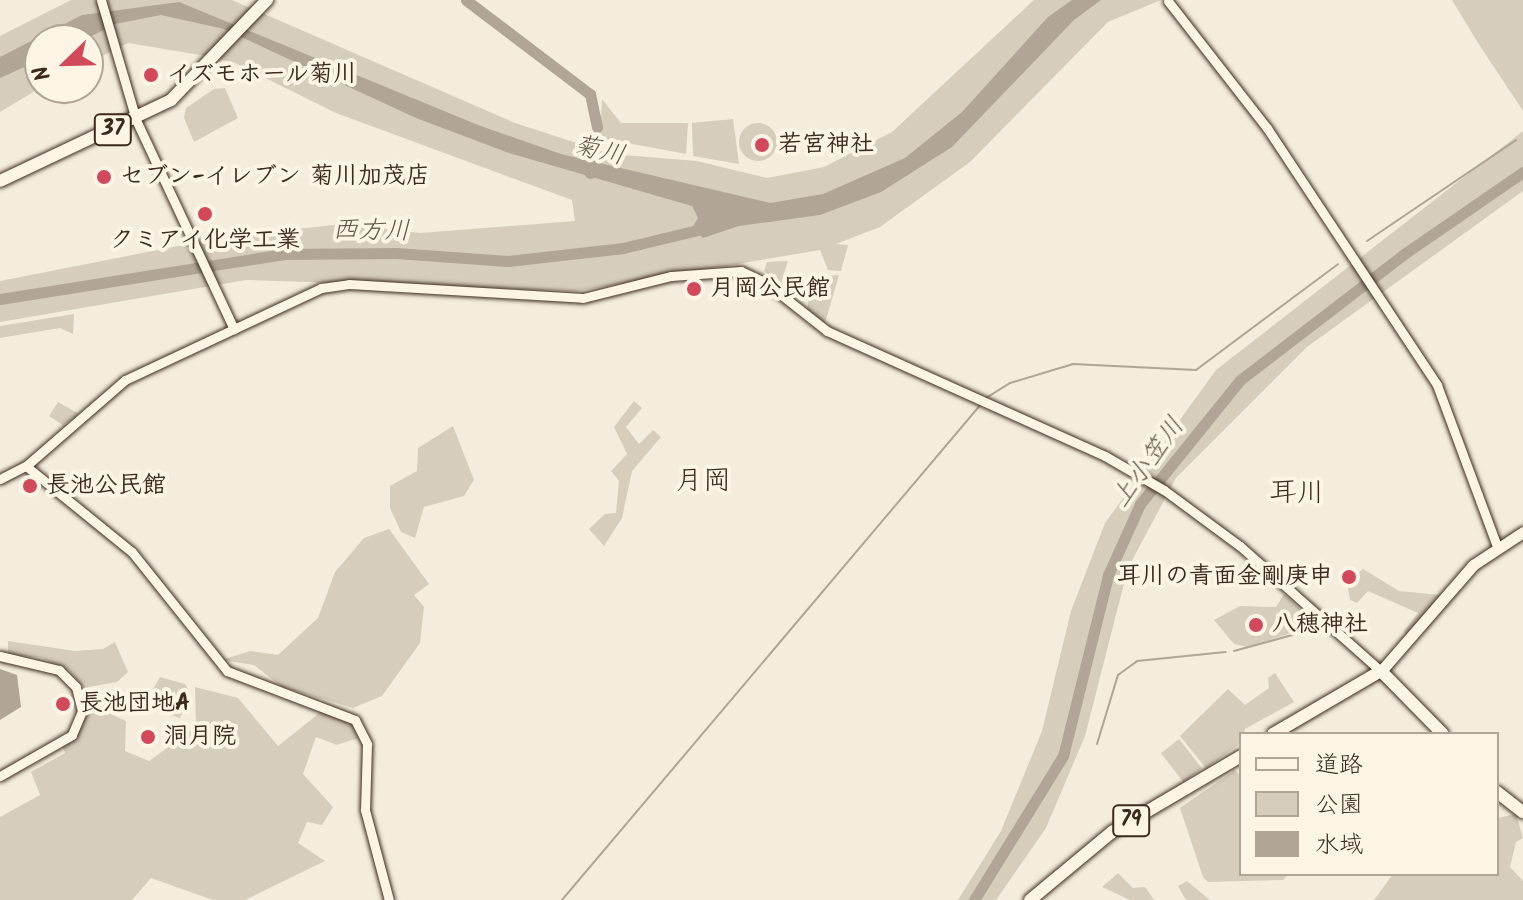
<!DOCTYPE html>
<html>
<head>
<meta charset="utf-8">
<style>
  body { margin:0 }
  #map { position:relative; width:1523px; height:900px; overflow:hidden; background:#f4eddd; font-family:Kalam,"Klee One",sans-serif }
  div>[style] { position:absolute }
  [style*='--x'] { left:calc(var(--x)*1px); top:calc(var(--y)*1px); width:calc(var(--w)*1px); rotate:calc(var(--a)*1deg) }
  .green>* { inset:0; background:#d6cdbd; transform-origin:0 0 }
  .round { border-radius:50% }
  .water>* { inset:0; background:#b0a596 }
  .stream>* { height:2px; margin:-1px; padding:0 1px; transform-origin:1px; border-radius:1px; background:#b0a596 }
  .river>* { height:11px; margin:-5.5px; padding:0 5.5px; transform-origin:5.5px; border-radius:5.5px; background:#b0a596 }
  .roads { filter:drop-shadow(0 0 2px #3b2a1e) drop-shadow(0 0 2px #3b2a1e) }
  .tertiary>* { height:9px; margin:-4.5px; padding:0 4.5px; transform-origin:4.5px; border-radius:4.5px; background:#fcf5e5 }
  .secondary>* { height:11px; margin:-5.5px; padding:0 5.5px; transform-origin:5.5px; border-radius:5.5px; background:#fcf5e5 }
  .primary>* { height:12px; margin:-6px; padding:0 6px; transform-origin:6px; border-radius:6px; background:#fcf5e5 }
  .dots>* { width:22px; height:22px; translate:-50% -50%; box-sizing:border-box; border:4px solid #fcf5e5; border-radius:50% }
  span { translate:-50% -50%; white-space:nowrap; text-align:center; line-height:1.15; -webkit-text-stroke:8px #fcf5e5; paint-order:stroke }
  .shield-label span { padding:2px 6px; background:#fcf5e5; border:2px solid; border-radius:6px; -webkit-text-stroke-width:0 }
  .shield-label { font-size:22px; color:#3b2a1e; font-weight:700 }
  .poi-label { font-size:24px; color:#3b2a1e; font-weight:700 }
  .left { translate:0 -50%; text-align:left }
  .right { translate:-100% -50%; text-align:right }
  .water-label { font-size:26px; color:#645548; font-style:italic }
  .quarter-label { font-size:28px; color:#3b2a1e }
  .legend { position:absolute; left:1239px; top:732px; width:260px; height:144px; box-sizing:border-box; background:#fcf5e5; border:2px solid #afa495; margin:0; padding:10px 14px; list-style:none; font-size:24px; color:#3b2a1e }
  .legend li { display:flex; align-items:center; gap:16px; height:40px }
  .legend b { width:40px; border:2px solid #afa495 }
  .north { position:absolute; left:24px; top:24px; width:80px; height:80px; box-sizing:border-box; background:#fcf5e5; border:2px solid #afa495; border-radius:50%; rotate:247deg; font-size:22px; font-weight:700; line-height:32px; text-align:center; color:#3b2a1e }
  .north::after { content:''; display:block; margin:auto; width:28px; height:36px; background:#d1495b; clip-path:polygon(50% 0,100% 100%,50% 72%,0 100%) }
</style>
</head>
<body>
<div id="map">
  <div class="green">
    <i style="clip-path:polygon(71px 0,232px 0,515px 123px,611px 154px,697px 161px,767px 178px,824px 167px,892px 132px,1034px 0,1161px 0,1108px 22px,970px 162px,880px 227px,836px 244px,848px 245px,841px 271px,828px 270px,820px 250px,578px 291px,246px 280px,0 322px,0 281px,224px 237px,343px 224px,420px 233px,575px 221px,572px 200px,336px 113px,235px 63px,206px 56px,128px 43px,88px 63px,88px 40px,40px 40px,40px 88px,0 112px,0 36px)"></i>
    <i style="clip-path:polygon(1452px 0,1523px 0,1523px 111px,1478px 43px)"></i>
    <i style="clip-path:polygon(225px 88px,238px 118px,194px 142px,184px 118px,186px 108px,214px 89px)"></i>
    <i style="clip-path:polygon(602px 99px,621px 123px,688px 123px,686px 154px,600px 138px)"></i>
    <i style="clip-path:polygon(733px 119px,739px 164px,693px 156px,692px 123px)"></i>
    <i class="round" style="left:739px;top:123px;width:38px;height:38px"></i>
    <i style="clip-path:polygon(1523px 131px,1523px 191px,1307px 347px,1176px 478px,1128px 568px,1085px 736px,1046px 828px,996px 900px,958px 900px,1001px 831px,1042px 731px,1071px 611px,1105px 523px,1216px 370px)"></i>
    <i style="clip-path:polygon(788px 261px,781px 283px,764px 271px,767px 262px)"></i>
    <i style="clip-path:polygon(839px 275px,825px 323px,807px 309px,813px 277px)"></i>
    <i style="clip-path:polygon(74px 314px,73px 334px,60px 328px,0 338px,0 326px)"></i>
    <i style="clip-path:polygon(634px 401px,642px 408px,626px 427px,639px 444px,653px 430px,661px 437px,632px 471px,622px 518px,604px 546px,589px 529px,605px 514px,616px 513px,619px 481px,611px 471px,627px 454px,614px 427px)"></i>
    <i style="clip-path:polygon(58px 402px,79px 414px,63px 425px,49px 416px)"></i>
    <i style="clip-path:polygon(453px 426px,474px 480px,464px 496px,424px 507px,415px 538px,401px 532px,390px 508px,390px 486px,417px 471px,418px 448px)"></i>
    <i style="clip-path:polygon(389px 529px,429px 584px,414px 595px,424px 607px,420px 643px,382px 696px,353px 708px,282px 687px,254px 665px,222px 660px,250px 651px,278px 655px,318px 618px,335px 572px,364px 538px)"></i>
    <i style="clip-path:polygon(1363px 569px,1399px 591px,1440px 595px,1407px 637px,1404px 631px,1418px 613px,1368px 591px,1357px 603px,1350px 600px,1347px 582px)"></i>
    <i style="clip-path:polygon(1284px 594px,1317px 625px,1247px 647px,1234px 644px,1214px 620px,1240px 606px,1276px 607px)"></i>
    <i style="clip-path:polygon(8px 641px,75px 651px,103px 649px,115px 642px,128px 672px,117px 682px,84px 688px,69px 670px,41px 658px,8px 654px)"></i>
    <i style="clip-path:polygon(1275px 673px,1294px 702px,1245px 729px,1241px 743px,1206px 768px,1180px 736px,1228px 689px,1245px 705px,1269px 688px,1268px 678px)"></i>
    <i style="clip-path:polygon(160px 677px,185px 684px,190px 693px,180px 718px,153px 710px,149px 696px)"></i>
    <i style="clip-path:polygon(195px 687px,238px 698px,278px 746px,322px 711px,353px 724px,358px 738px,337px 745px,316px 737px,303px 774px,333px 807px,322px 825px,307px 822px,298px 843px,325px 861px,245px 900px,213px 900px,151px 878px,132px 900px,0 900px,0 817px,40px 795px,31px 772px,65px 753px,62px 745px,76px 738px,91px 705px,126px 721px,125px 751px,149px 761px,196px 727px)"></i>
    <i style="left:1179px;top:739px;width:37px;height:23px;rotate:52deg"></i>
    <i style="clip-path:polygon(1235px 770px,1241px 777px,1241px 874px,1288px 874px,1283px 880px,1208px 882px,1203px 877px,1180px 808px)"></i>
    <i style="clip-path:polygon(1516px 814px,1523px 838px,1516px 842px,1510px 867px,1523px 881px,1523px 900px,1374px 900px,1393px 874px,1497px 874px,1497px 818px)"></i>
    <i style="clip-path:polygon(1118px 873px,1133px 888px,1145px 887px,1154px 900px,1130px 900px,1102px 887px)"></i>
    <i style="clip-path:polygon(1187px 881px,1210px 900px,1186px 900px,1178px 886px)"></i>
  </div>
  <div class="water">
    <i style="clip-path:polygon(1072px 0,1101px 0,1074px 20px,952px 147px,881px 192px,820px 215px,739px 226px,703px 238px,692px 228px,698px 218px,692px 206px,509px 153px,416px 118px,224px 29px,161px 15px,115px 24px,84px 40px,40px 40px,40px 60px,0 78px,0 57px,82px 15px,179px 2px,478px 125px,561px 154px,770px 203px,823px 194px,905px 158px,962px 112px,1048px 17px)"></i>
    <i style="clip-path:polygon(0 669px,17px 675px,21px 707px,0 720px)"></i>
  </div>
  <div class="stream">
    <i style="--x:1367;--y:241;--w:180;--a:-34.1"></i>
    <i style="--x:986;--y:398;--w:28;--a:-32"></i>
    <i style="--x:1010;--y:383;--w:66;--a:-16.8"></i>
    <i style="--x:1073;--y:364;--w:123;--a:2.8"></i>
    <i style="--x:1196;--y:370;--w:177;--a:-36.7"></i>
    <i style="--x:1234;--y:651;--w:87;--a:-15.3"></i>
    <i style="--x:1097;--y:744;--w:72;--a:-73.1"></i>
    <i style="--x:1118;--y:675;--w:24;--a:-36"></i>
    <i style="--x:1137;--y:661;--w:89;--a:-5.8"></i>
    <i style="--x:562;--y:900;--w:651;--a:-49.8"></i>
  </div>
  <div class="river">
    <i style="--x:466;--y:0;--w:156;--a:37.2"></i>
    <i style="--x:590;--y:94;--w:34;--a:78"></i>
    <i style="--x:590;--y:173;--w:28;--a:-82"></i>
    <i style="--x:0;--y:299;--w:288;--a:-9"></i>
    <i style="--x:284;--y:254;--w:112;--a:-0.5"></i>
    <i style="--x:396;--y:253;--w:112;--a:4.1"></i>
    <i style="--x:508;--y:261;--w:116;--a:-6.4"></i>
    <i style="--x:623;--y:248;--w:89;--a:-13.6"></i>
    <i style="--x:974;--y:900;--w:169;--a:-58.3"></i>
    <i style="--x:1063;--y:756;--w:187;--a:-76"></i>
    <i style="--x:1108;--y:575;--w:78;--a:-65.7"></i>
    <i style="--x:1140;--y:504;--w:159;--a:-51.1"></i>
    <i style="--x:1240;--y:380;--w:207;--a:-37.5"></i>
    <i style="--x:1404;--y:254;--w:145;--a:-34.6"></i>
  </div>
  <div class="roads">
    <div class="tertiary">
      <i style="--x:101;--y:0;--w:125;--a:73.7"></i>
      <i style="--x:136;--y:120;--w:231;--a:64.9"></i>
      <i style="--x:1168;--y:1;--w:161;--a:52.1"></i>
      <i style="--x:1267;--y:128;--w:308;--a:56.5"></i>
      <i style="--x:1437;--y:385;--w:172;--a:69.6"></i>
      <i style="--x:26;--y:466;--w:136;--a:39.1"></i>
      <i style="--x:132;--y:552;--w:152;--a:51.4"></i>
      <i style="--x:227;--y:671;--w:137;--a:20.9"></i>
      <i style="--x:355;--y:720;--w:27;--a:63"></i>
      <i style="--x:367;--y:744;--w:66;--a:91.7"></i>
      <i style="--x:365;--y:810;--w:93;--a:75.1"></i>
      <i style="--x:0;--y:479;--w:29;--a:-27"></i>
      <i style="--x:26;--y:466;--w:131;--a:-41"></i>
      <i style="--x:125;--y:380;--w:217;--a:-25.1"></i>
      <i style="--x:321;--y:288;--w:28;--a:-8"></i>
      <i style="--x:349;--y:284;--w:234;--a:3.4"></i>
      <i style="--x:583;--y:298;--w:91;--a:-14"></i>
      <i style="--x:671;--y:276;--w:70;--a:-4.1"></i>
      <i style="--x:741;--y:271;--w:26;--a:25"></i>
      <i style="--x:765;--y:282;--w:79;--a:38.3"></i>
      <i style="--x:827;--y:331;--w:305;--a:24.2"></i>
      <i style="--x:1105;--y:456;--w:68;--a:30"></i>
      <i style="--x:1164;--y:490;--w:94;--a:36.4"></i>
      <i style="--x:1240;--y:546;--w:188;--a:41.6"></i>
      <i style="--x:0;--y:656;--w:61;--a:13.3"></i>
      <i style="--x:59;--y:670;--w:24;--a:45"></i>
      <i style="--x:76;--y:687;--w:25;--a:76"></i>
      <i style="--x:82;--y:711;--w:26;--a:113"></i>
      <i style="--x:72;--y:735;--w:83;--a:150.3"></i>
    </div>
    <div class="secondary">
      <i style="--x:1381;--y:671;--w:140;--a:-49"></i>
      <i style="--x:1473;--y:565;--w:60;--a:-33.4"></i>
    </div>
    <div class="primary">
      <i style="--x:0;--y:181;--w:189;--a:-25.3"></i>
      <i style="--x:171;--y:100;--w:139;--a:-46.2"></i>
      <i style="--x:1273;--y:734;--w:125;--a:-30.3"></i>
      <i style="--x:1381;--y:671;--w:88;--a:45.5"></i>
      <i style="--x:1497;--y:792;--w:33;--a:38"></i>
      <i style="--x:1030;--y:900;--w:107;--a:-39.7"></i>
      <i style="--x:1112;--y:832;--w:150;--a:-30.5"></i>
    </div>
  </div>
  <div class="dots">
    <i style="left:151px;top:75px;background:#d1495b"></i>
    <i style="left:762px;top:145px;background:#d1495b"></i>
    <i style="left:104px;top:177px;background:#d1495b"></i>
    <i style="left:205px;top:214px;background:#d1495b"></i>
    <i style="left:694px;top:289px;background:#d1495b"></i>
    <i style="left:30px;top:486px;background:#d1495b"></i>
    <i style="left:1349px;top:577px;background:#d1495b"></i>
    <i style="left:1256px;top:625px;background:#d1495b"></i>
    <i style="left:63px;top:704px;background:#d1495b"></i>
    <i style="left:148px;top:737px;background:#d1495b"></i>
  </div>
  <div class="shield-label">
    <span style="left:113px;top:130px">37</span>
    <span style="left:1131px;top:821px">79</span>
  </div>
  <div class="poi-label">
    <span class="left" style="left:167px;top:75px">イズモホール菊川</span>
    <span class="left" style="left:778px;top:145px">若宮神社</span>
    <span class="left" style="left:120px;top:177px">セブン-イレブン 菊川加茂店</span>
    <span style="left:205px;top:241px">クミアイ化学工業</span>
    <span class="left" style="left:710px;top:289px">月岡公民館</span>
    <span class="left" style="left:46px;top:486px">長池公民館</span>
    <span class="right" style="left:1333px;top:577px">耳川の青面金剛庚申</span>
    <span class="left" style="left:1272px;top:625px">八穂神社</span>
    <span class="left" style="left:79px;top:704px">長池団地A</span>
    <span class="left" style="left:164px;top:737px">洞月院</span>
  </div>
  <div class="water-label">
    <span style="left:599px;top:152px;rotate:13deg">菊川</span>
    <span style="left:371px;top:232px;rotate:1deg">西方川</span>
    <span style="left:1149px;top:463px;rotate:-54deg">上小笠川</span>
  </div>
  <div class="quarter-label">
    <span style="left:703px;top:482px">月岡</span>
    <span style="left:1297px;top:494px">耳川</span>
  </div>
  <ul class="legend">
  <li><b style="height:10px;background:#fcf5e5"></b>道路</li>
  <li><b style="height:22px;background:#d6cdbd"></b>公園</li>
  <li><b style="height:22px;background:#b0a596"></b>水域</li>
  </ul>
  <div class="north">N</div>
</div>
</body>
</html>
